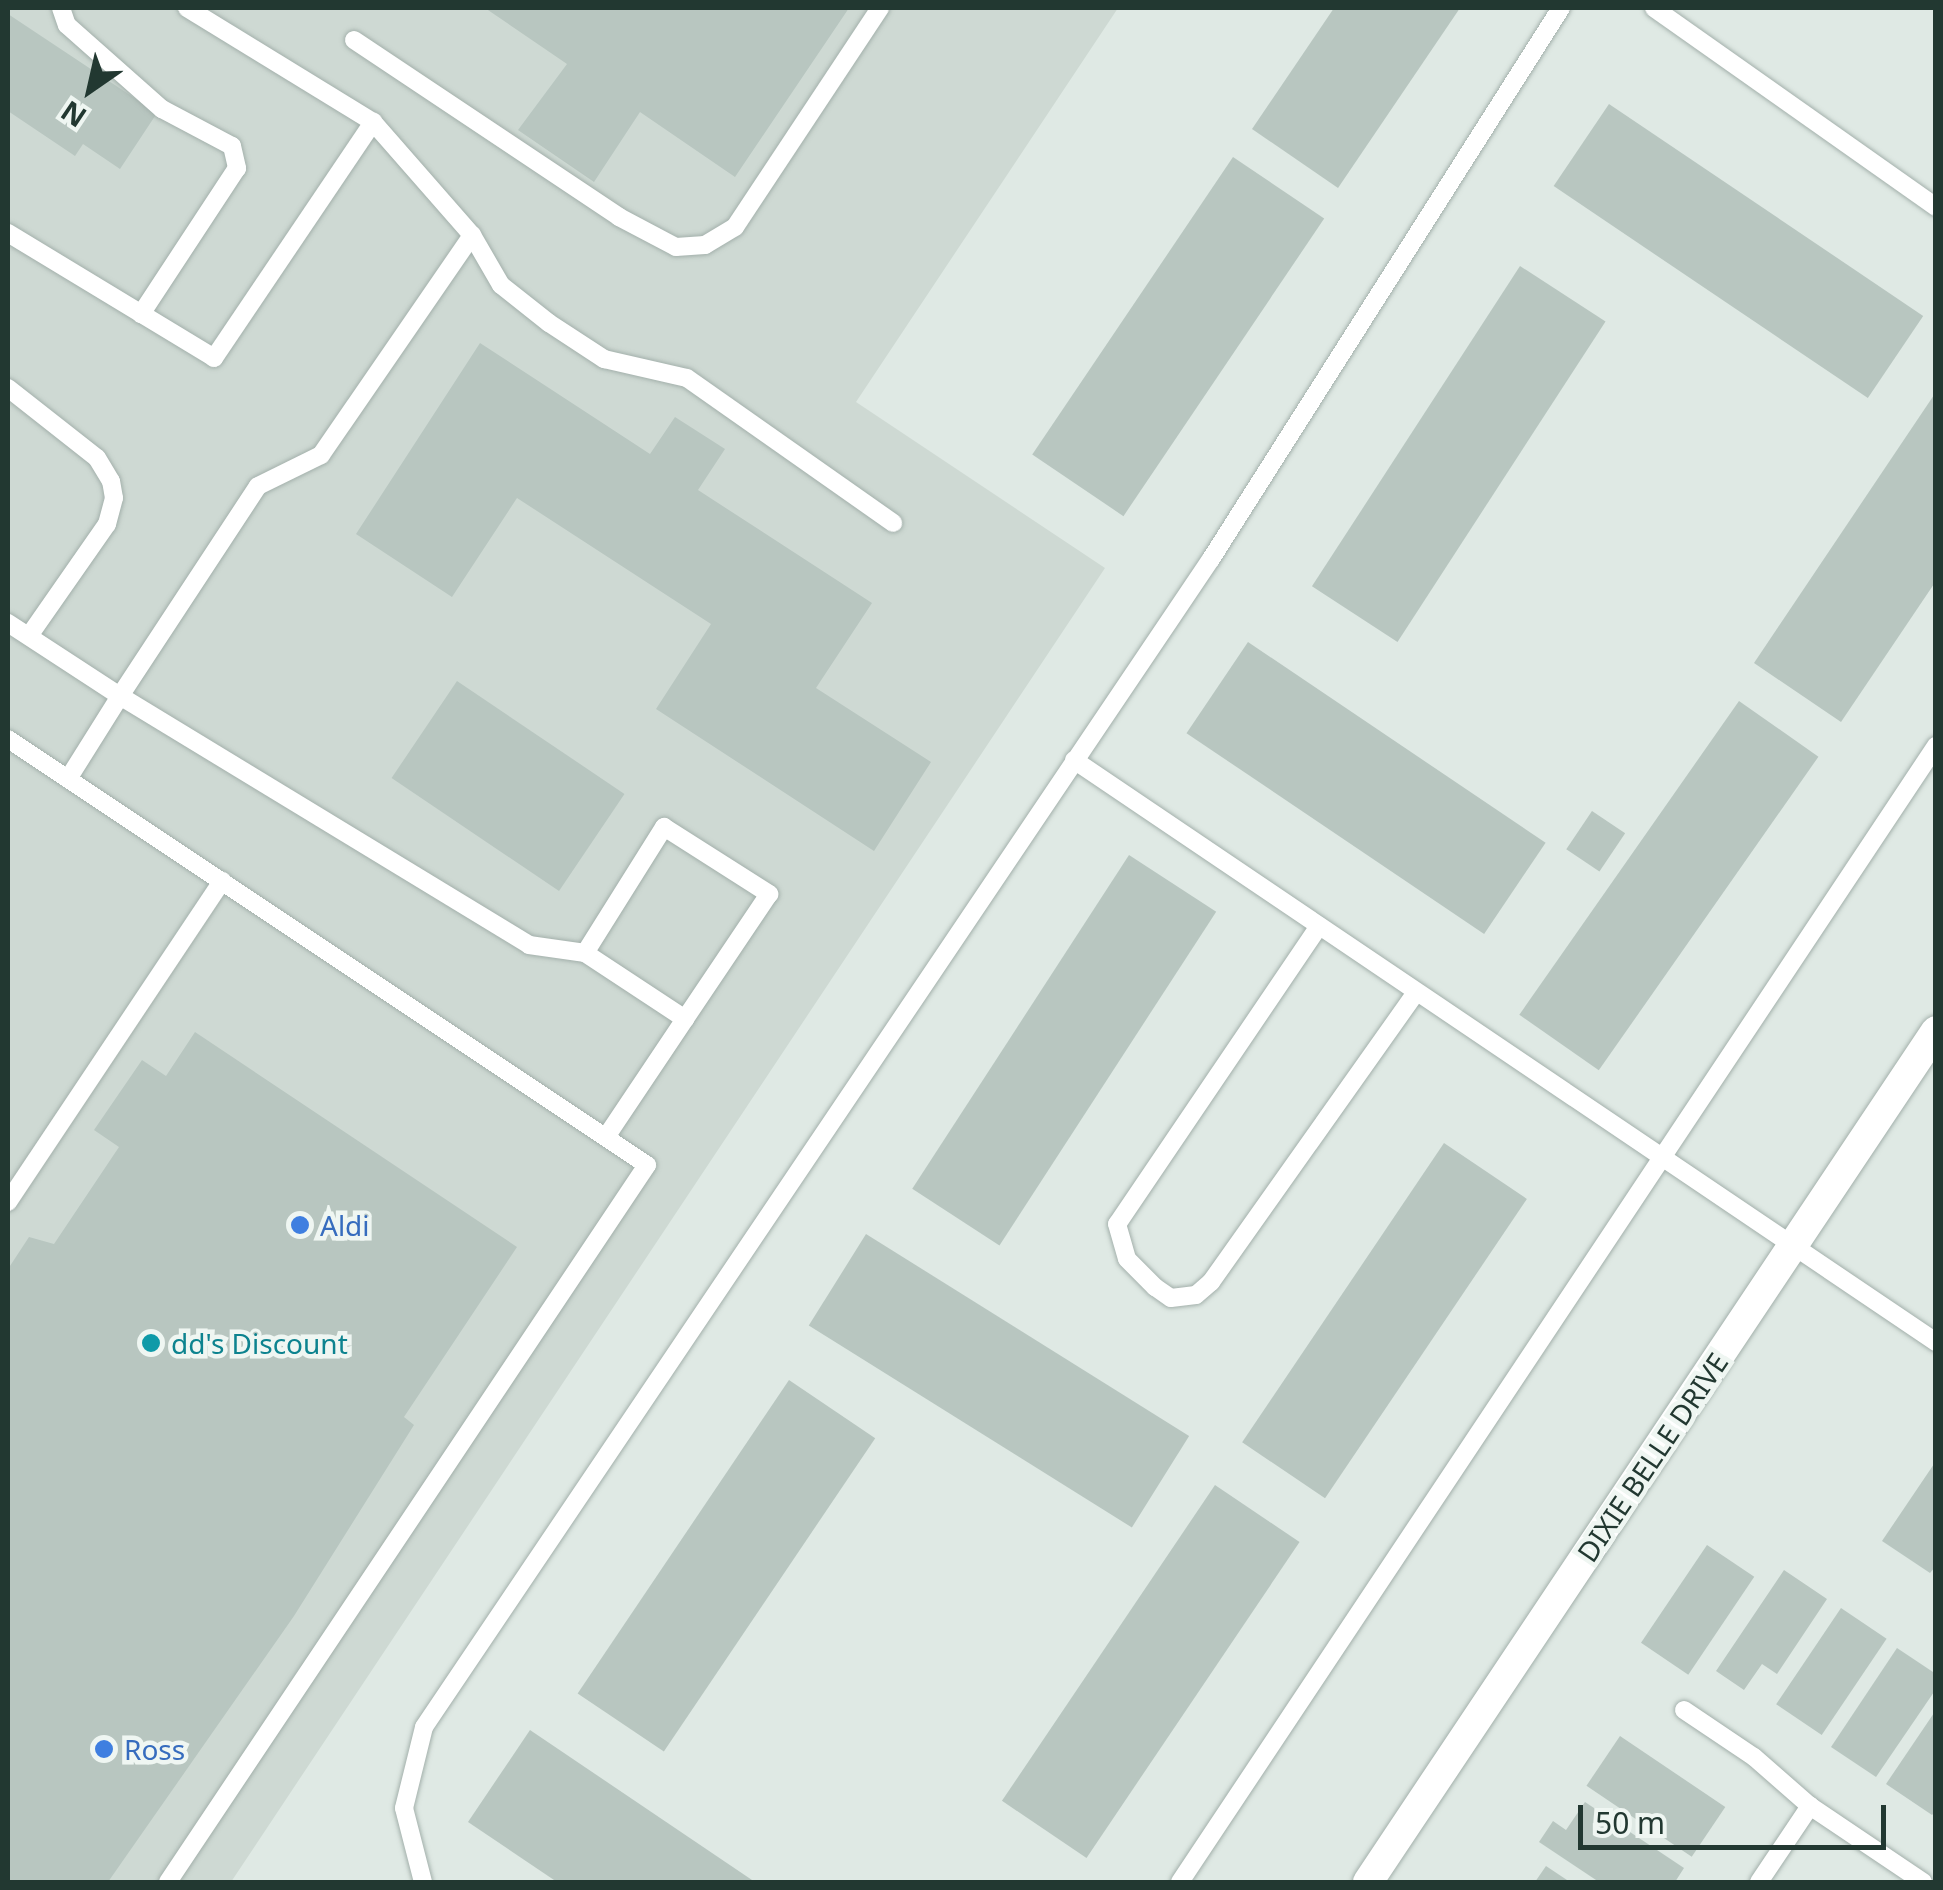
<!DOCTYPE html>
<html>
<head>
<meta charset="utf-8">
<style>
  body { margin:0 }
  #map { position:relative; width:1943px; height:1890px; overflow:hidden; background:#dfe9e4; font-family:"Noto Sans",sans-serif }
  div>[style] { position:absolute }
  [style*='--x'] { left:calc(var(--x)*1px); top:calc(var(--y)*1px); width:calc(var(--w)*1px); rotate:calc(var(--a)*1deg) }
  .built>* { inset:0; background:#ced9d3 }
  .building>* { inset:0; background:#b8c6c0; transform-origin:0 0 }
  .roads { filter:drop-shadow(0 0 2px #a3b0ab) drop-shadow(0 0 2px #a3b0ab) }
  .lane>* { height:18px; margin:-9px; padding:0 9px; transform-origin:9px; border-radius:9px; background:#fff }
  .secondary>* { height:30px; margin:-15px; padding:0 15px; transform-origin:15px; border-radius:15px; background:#fff }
  .dots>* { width:28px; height:28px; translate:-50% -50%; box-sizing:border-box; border:5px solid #eff6f2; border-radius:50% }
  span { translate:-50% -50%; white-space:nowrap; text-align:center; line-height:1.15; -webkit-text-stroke:9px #eff6f2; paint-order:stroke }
  .shop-label { font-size:28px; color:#366cbe }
  .left { translate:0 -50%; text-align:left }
  .culture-label { font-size:28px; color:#0d838f }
  .street-label { font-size:28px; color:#223831 }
  .frame { position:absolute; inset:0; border:10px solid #223831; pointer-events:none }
  .north { position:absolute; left:40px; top:40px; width:100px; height:100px; -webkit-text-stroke:8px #eff6f2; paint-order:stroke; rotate:214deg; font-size:28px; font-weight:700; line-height:40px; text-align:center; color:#223831 }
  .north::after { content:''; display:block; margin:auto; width:35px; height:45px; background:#223831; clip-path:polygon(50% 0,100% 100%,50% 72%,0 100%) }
  .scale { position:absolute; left:1578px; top:1805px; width:308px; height:45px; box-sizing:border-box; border:5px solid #223831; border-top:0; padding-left:12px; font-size:30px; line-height:35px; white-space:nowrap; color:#223831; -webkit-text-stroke:8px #eff6f2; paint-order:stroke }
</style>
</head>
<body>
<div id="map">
  <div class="built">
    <i style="clip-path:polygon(8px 8px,1118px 8px,856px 402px,1105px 568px,231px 1882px,8px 1882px)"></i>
  </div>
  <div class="building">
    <i style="clip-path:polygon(485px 8px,849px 8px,735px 177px,640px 112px,594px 182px,518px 130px,567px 64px)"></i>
    <i style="clip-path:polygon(1334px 8px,1460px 8px,1338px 188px,1252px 129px)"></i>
    <i style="clip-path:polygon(8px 14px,157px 113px,120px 169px,83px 144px,75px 156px,8px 111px)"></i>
    <i style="left:1609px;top:104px;width:379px;height:99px;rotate:34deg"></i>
    <i style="left:1233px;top:157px;width:110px;height:359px;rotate:34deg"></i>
    <i style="left:1520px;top:266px;width:102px;height:382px;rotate:33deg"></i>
    <i style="clip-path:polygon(480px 343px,650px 454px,675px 417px,725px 449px,698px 490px,872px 603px,816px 688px,931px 762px,874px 851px,656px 709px,711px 624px,517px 498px,452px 597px,356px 534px)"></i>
    <i style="clip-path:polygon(1936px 392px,1936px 581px,1841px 722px,1754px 663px)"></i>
    <i style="left:1248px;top:642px;width:359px;height:110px;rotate:34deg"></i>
    <i style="left:457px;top:681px;width:202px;height:117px;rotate:34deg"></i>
    <i style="left:1739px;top:701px;width:97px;height:383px;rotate:35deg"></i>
    <i style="left:1592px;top:811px;width:40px;height:46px;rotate:34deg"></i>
    <i style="left:1129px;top:855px;width:104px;height:398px;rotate:33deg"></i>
    <i style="clip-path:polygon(195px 1032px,517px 1247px,404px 1417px,414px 1425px,294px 1616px,108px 1882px,8px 1882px,8px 1269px,29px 1237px,54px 1244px,119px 1147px,94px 1130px,142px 1060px,166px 1076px)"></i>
    <i style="left:1444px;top:1143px;width:100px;height:361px;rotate:34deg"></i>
    <i style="left:866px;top:1234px;width:381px;height:108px;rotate:32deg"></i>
    <i style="left:789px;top:1380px;width:104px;height:378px;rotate:34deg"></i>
    <i style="clip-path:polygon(1936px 1461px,1936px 1566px,1930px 1573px,1882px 1541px)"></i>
    <i style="left:1215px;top:1485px;width:102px;height:381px;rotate:34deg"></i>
    <i style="left:1707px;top:1545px;width:57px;height:118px;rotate:34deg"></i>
    <i style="clip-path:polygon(1784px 1570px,1827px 1599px,1777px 1674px,1762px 1664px,1744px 1690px,1716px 1671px)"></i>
    <i style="left:1841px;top:1608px;width:55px;height:116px;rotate:34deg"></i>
    <i style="clip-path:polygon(1897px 1648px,1936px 1674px,1936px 1689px,1876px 1777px,1831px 1747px)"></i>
    <i style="clip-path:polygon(1936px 1710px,1936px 1811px,1932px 1815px,1886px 1784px)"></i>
    <i style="clip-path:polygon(530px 1730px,755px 1882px,557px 1882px,468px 1822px)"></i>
    <i style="left:1620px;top:1736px;width:127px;height:60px;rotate:34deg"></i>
    <i style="clip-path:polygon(1585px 1802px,1684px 1868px,1675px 1882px,1599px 1882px,1539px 1842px,1553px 1821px,1566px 1830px)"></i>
    <i style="clip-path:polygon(1546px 1866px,1570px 1882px,1535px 1882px)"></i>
  </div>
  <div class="roads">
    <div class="lane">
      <i style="--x:61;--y:8;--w:18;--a:71"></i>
      <i style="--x:67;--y:25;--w:127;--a:41.5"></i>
      <i style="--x:162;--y:109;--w:79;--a:27.9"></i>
      <i style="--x:232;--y:146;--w:23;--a:77"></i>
      <i style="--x:237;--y:168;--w:175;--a:123.3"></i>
      <i style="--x:187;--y:8;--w:218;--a:31.5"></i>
      <i style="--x:373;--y:122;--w:150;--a:48.8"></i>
      <i style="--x:472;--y:235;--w:58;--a:59.9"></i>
      <i style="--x:501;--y:285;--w:61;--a:38.4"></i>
      <i style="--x:549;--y:323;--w:66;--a:33.2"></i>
      <i style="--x:604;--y:359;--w:85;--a:12.9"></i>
      <i style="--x:687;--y:378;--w:252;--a:35.1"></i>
      <i style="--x:1654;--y:8;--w:345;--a:35.2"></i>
      <i style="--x:354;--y:40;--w:319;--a:33.7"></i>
      <i style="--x:619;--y:217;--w:64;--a:27.8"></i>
      <i style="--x:676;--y:247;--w:29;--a:-4"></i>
      <i style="--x:705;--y:245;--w:35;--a:-31"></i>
      <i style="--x:735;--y:227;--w:263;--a:-56.5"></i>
      <i style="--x:8;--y:233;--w:241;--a:31.2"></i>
      <i style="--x:214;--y:358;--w:285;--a:-56"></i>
      <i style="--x:8;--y:388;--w:113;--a:38.2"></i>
      <i style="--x:97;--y:458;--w:27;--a:59"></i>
      <i style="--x:111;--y:481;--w:17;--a:80"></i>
      <i style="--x:114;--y:498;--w:27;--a:105"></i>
      <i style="--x:107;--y:524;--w:136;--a:124.9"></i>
      <i style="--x:8;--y:623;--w:134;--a:33.1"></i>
      <i style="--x:120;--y:696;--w:251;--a:-56.7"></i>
      <i style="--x:258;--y:486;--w:70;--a:-26.2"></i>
      <i style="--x:321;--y:455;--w:267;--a:-55.5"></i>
      <i style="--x:8;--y:739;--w:768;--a:33.69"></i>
      <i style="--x:647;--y:1165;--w:862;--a:123.75"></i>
      <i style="--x:1074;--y:760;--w:1040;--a:34.03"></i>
      <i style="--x:68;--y:779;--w:98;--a:-57.9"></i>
      <i style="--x:120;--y:696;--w:479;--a:31.3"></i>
      <i style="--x:529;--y:945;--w:57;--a:8.1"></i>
      <i style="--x:585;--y:953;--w:120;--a:33.4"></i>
      <i style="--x:685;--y:1019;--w:142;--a:123.8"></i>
      <i style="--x:1319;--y:926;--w:360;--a:124.1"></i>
      <i style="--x:1117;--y:1224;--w:36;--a:74"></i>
      <i style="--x:1127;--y:1259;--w:40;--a:45"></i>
      <i style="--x:1155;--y:1287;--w:19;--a:35"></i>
      <i style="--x:1171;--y:1298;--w:25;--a:-7"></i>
      <i style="--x:1196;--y:1295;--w:20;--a:-41"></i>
      <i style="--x:1211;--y:1282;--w:355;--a:-54.7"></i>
      <i style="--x:585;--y:953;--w:149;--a:-57.9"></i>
      <i style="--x:664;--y:827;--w:125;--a:32.5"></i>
      <i style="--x:769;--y:894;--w:151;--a:123.9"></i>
      <i style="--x:8;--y:1202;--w:386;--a:-56.3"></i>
      <i style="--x:1684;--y:1710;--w:84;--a:33.9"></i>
      <i style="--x:1754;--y:1757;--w:74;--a:41.2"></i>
      <i style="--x:1810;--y:1806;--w:136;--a:33.9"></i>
      <i style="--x:423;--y:1882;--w:76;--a:-104.4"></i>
      <i style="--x:404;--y:1808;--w:83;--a:-76.1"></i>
      <i style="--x:424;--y:1727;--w:1408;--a:-56.03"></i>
      <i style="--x:1211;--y:559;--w:653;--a:-57.58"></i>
      <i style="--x:1180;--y:1882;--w:1365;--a:-56.36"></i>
      <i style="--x:1759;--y:1882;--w:92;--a:-56.1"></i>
    </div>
    <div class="secondary">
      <i style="--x:1368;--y:1882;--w:1023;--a:-56.28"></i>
    </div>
  </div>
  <div class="dots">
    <i style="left:300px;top:1225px;background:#3f7fe0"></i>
    <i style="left:151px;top:1343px;background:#0f9aa8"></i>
    <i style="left:104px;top:1749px;background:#3f7fe0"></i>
  </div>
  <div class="shop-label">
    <span class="left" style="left:320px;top:1225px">Aldi</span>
    <span class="left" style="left:124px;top:1749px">Ross</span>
  </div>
  <div class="culture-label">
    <span class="left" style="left:171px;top:1343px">dd's Discount</span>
  </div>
  <div class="street-label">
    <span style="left:1652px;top:1457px;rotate:-56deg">DIXIE BELLE DRIVE</span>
  </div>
  <div class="frame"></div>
  <div class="north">N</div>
  <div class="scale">50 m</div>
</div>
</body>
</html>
